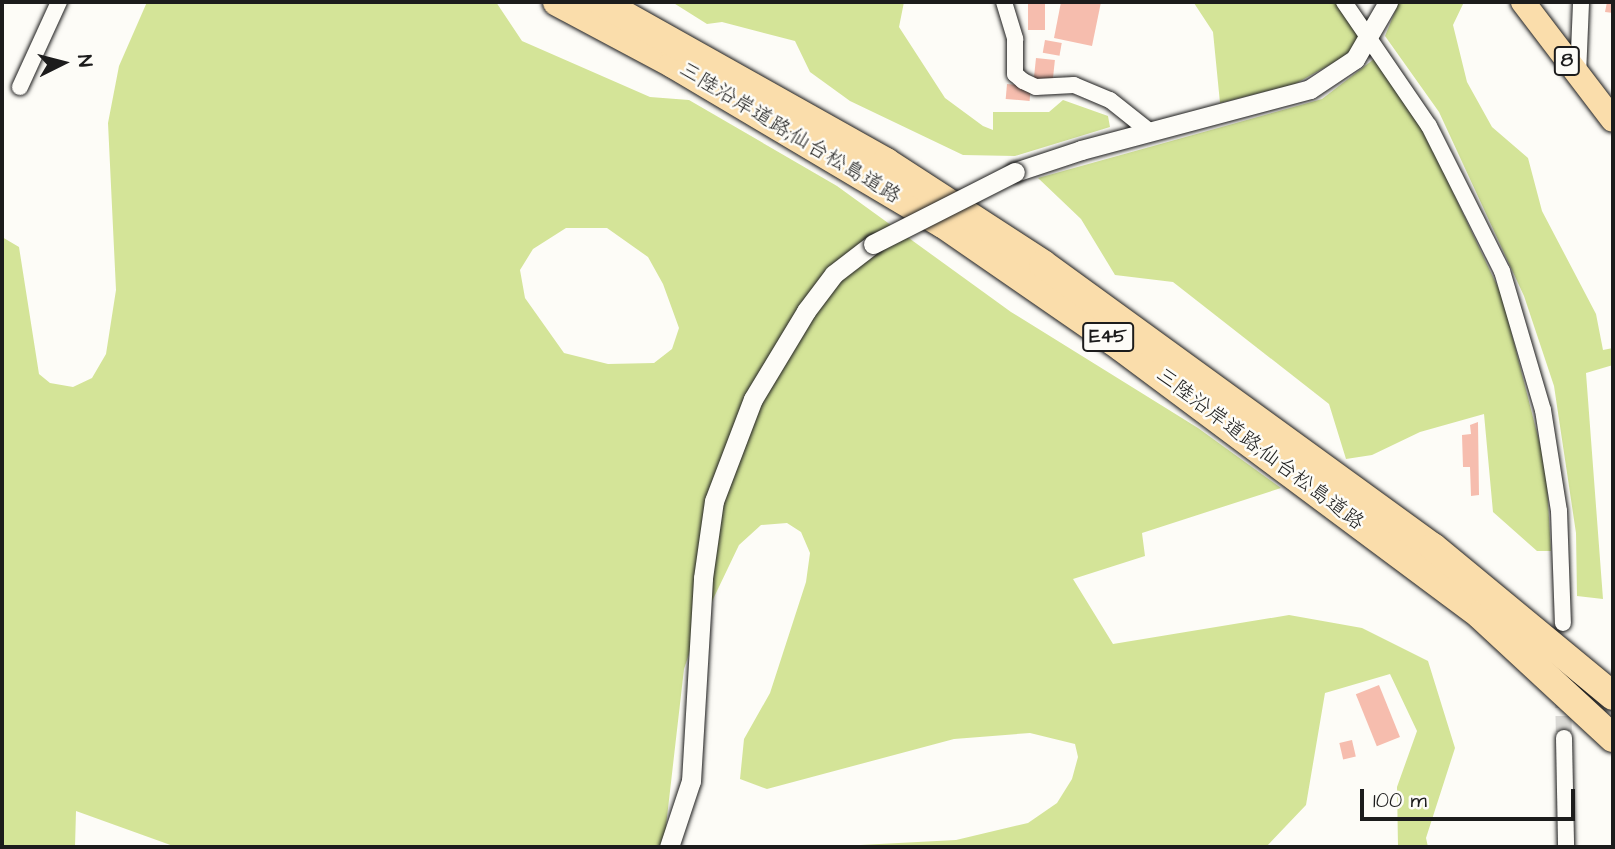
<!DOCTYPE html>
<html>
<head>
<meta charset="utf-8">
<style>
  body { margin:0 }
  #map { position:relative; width:1615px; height:849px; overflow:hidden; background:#fdfcf7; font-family:"Architects Daughter","Klee One",sans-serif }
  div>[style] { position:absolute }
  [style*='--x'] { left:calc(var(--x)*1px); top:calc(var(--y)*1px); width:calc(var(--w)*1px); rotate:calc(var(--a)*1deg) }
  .green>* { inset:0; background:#d4e498 }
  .building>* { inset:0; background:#f6bdae; transform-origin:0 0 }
  .minor-tunnel>* { height:16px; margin-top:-8px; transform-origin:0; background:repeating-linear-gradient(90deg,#dbdad6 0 16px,transparent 0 24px) }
  .roads { filter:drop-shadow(0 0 2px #1c1c1c) drop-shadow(0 0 2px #1c1c1c) }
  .minor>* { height:16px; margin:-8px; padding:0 8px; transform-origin:8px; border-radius:8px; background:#fdfcf7 }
  .tertiary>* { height:19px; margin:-9.5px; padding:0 9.5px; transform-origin:9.5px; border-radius:9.5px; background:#fdfcf7 }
  .primary>* { height:24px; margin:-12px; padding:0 12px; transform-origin:12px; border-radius:12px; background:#faddab }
  .motorway>* { height:28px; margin:-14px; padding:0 14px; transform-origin:14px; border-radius:14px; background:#faddab }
  .bridges { filter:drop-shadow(0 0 2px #1c1c1c) drop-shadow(0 0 2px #1c1c1c) }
  .tertiary-bridge>* { height:19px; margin:-9.5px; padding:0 9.5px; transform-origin:9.5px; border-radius:9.5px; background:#fdfcf7 }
  span { translate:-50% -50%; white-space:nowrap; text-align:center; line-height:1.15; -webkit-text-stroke:5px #fdfcf7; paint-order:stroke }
  .shield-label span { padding:2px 5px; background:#fdfcf7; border:2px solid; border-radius:5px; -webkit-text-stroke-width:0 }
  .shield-label { font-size:19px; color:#1c1c1c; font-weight:700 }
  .street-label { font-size:21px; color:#1c1c1c }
  .frame { position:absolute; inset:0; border:4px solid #1c1c1c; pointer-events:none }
  .north { position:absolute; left:28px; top:28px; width:70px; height:70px; -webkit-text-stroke:5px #fdfcf7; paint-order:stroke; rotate:84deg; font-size:19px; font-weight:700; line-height:28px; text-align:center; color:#1c1c1c }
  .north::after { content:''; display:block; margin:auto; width:24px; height:32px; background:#1c1c1c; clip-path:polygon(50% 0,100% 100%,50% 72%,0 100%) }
  .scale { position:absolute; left:1360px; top:789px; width:215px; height:32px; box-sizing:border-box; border:4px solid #1c1c1c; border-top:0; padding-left:9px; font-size:21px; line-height:24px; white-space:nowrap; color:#1c1c1c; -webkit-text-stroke:5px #fdfcf7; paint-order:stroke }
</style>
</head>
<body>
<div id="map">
  <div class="green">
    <i style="clip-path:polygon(evenodd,147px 2px,496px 2px,522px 41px,650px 97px,689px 100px,837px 186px,1011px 312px,1198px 428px,1281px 488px,1142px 533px,1145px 556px,1073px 579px,1113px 644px,1289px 615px,1362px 628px,1428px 661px,1455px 748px,1426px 838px,1428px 847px,1398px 847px,1397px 787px,1417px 731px,1390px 674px,1325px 693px,1306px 805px,1266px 847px,822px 847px,956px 840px,1028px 823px,1057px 803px,1072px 779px,1078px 757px,1075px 744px,1030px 733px,954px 739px,767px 789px,740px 779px,744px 739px,770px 693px,806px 582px,810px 553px,801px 532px,787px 523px,761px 525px,739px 545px,694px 639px,684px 669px,666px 826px,669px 847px,176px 847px,76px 811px,75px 847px,2px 847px,2px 237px,19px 247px,39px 374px,50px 383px,73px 387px,92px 378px,106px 354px,116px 290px,108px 123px,119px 66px,147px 2px,566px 228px,607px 228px,648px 257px,663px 284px,679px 328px,672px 349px,654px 363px,608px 364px,564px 353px,525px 298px,520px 270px,533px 249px,566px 228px)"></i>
    <i style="clip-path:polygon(672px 2px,904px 2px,899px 27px,945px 98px,983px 126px,993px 130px,993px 112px,1049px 112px,1063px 100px,1108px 116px,1110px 127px,1015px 156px,963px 155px,850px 101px,810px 72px,795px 41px,722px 22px,707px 24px)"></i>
    <i style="clip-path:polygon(1187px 2px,1336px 2px,1359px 33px,1355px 47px,1340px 59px,1295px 84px,1220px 103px,1213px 32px,1194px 3px)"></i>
    <i style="clip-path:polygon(1399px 2px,1464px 2px,1453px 25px,1467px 82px,1492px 127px,1528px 158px,1542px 211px,1596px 314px,1603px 350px,1613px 348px,1613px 365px,1586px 373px,1603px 599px,1577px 596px,1576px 533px,1554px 386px,1524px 296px,1439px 112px,1385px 36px)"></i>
    <i style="clip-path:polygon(1374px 59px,1425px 133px,1502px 296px,1546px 468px,1551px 551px,1537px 551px,1493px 512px,1484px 414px,1420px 432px,1372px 455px,1346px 459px,1329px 404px,1173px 282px,1115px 275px,1081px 219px,1038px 178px,1322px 99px)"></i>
  </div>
  <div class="building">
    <i style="left:1028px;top:2px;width:17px;height:28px"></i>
    <i style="clip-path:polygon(1061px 2px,1101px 2px,1092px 46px,1054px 38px)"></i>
    <i style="clip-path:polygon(1607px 2px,1613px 2px,1613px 13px,1605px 12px)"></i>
    <i style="left:1045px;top:40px;width:17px;height:13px;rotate:10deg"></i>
    <i style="left:1036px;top:58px;width:19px;height:21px;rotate:6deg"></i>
    <i style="left:1007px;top:84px;width:24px;height:15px;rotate:5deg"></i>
    <i style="clip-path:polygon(1478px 422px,1479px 495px,1471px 496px,1470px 467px,1463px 467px,1462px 435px,1471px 434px,1470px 425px)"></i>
    <i style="left:1379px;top:685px;width:56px;height:25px;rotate:68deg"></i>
    <i style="left:1352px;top:740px;width:17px;height:13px;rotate:77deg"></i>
  </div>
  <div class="minor-tunnel">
    <i style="--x:1563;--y:692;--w:46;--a:88.8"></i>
  </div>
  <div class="roads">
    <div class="minor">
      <i style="--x:1004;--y:2;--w:39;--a:73"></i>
      <i style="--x:1015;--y:39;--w:35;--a:90"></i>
      <i style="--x:1015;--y:74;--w:11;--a:41"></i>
      <i style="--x:1023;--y:81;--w:14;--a:25"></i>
      <i style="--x:1036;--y:87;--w:38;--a:-3"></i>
      <i style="--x:1074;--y:85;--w:39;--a:23"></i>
      <i style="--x:1110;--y:100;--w:50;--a:38.5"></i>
      <i style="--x:1344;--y:2;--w:150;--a:55.6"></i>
      <i style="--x:1429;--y:126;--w:162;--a:63.3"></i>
      <i style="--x:1502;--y:271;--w:145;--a:73.6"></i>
      <i style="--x:1543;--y:410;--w:102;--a:81"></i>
      <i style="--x:1559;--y:511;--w:112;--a:88"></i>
      <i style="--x:1578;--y:75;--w:73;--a:-87.6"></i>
      <i style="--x:20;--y:87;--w:94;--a:-65.4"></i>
      <i style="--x:1564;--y:738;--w:109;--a:88.9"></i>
    </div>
    <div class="tertiary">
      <i style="--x:1015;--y:172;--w:70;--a:-18.4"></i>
      <i style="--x:1081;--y:150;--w:237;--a:-14.9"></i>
      <i style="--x:1310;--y:89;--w:54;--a:-33.7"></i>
      <i style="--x:1355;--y:59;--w:66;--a:-59.9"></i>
      <i style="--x:669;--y:847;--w:70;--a:-71.6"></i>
      <i style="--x:691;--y:781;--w:203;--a:-86.6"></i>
      <i style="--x:703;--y:578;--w:78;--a:-81.9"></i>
      <i style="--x:714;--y:501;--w:109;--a:-69.1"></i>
      <i style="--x:753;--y:399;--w:103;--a:-58.9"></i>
      <i style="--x:806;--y:311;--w:46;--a:-52.9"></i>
      <i style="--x:834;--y:274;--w:49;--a:-37.6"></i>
    </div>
    <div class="primary">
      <i style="--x:1523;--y:2;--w:148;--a:52.7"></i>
    </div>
    <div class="motorway">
      <i style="--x:557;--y:2;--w:132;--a:28.1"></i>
      <i style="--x:673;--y:64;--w:314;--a:30.7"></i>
      <i style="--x:943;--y:224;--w:216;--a:34.6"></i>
      <i style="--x:1121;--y:347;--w:448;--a:36.7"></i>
      <i style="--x:1480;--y:615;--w:181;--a:42.8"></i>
      <i style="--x:601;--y:2;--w:327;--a:29.3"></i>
      <i style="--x:886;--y:162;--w:187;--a:33"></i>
      <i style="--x:1043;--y:264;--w:482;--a:36"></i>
      <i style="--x:1433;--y:547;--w:234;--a:39.6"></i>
    </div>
  </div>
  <div class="bridges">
    <div class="tertiary-bridge">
      <i style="--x:873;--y:244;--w:159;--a:-26.9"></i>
    </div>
  </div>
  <div class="shield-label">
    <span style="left:1567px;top:61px">8</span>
    <span style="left:1108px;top:337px">E45</span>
  </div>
  <div class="street-label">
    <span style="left:790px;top:133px;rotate:31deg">三陸沿岸道路;仙台松島道路</span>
    <span style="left:1260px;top:449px;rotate:37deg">三陸沿岸道路;仙台松島道路</span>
  </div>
  <div class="frame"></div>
  <div class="north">N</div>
  <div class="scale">100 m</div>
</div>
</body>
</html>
